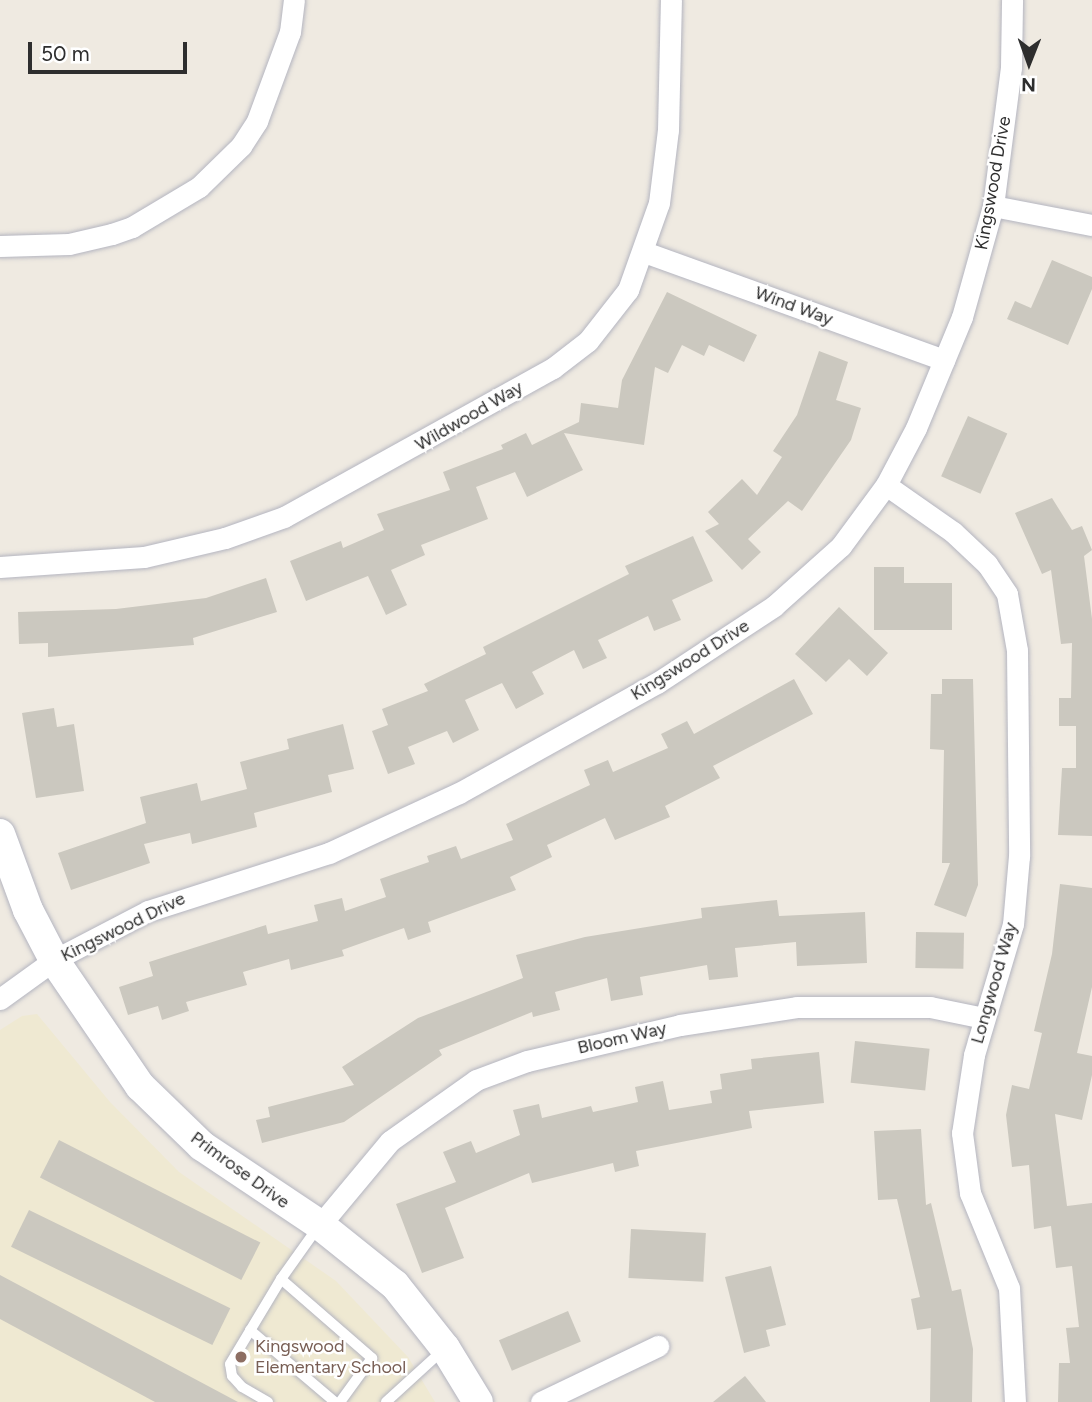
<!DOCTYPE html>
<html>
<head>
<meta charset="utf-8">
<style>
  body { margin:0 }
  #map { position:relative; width:1092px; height:1402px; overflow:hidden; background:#efeae1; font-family:Figtree,sans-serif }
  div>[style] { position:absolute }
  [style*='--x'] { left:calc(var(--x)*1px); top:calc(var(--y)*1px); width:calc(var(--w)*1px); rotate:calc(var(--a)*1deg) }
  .education>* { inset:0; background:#efe9d2 }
  .building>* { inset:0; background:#cbc8bf; transform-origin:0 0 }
  .roads { filter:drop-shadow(0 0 2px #b4b5c0) drop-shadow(0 0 2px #b4b5c0) }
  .lane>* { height:10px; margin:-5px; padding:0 5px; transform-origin:5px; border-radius:5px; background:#fff }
  .street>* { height:21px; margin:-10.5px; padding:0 10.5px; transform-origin:10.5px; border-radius:10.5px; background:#fff }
  .secondary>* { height:30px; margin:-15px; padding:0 15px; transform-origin:15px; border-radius:15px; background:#fff }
  .dots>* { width:19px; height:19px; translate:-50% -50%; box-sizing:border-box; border:4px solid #fff; border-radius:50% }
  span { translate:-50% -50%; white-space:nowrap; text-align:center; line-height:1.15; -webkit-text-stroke:5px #fff; paint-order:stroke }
  .street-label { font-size:18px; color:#2e2e2e }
  .education-label { font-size:18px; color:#785e54 }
  .left { translate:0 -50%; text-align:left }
  .north { position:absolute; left:994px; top:28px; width:70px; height:70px; -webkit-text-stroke:5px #fff; paint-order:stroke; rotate:181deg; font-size:19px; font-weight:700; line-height:28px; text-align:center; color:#2e2e2e }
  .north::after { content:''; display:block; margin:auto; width:24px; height:32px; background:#2e2e2e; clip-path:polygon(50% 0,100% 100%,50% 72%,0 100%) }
  .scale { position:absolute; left:28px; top:42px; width:159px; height:32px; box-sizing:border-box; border:4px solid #2e2e2e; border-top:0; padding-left:9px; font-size:21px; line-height:24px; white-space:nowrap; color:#2e2e2e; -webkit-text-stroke:5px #fff; paint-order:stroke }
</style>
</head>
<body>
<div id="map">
  <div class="education">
    <i style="clip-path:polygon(37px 1014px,110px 1102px,179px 1172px,336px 1281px,408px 1357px,435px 1402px,0 1402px,0 1030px,22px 1016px)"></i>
  </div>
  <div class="building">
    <i style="clip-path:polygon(1052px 260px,1092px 277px,1092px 289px,1068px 345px,1007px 319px,1015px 301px,1031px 308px)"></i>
    <i style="clip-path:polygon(667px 292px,757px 335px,744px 362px,709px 345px,704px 356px,682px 345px,668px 373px,655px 367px,644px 445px,564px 433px,583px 470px,527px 497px,515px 472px,476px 487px,488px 519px,421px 545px,425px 555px,391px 570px,407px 605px,386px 615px,368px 576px,306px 601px,290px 561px,341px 541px,343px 548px,384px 530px,377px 514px,450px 490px,443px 472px,503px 449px,501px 445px,526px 433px,532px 445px,579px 422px,581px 403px,618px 408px,622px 380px)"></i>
    <i style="clip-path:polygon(819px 351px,848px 362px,836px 400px,861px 408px,851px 440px,802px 511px,788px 501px,748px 539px,761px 552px,742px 570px,705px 531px,719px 524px,708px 512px,742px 479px,757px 495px,782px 457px,773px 451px,797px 415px)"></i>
    <i style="left:968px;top:416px;width:43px;height:66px;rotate:24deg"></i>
    <i style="clip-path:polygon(1052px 498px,1072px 530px,1082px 526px,1092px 550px,1084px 556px,1092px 619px,1092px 836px,1058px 835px,1062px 768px,1076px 768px,1076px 726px,1059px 726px,1059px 698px,1071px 698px,1072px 643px,1061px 644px,1051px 570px,1042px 574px,1015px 513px)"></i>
    <i style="clip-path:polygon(693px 536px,713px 581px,672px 600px,681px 620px,654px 631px,648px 616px,598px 640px,607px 658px,583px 669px,574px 650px,532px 672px,544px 694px,516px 709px,502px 683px,465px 700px,479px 730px,453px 743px,447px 731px,408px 747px,415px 764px,388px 774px,372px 731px,388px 725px,382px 709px,428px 691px,424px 684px,486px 654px,483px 647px,629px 574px,625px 566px)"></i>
    <i style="clip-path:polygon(874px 567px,904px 567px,904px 583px,952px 583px,952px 630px,874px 630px)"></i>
    <i style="clip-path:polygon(266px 578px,277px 612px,193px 638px,194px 645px,48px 657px,48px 643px,19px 644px,18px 612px,116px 609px,206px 598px)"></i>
    <i style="clip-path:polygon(839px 607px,888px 653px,867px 676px,849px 659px,826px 682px,795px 654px)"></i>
    <i style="clip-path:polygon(794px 679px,813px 714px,713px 766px,720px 778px,665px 806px,670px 817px,615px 840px,605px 818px,547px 845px,552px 857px,510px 877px,516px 890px,428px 922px,431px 932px,408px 940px,404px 928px,342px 950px,344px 956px,291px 970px,289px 959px,243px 972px,247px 985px,186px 1002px,189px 1011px,162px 1020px,158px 1006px,128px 1015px,119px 987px,153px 976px,149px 962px,266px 925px,268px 934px,318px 921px,314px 905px,342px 898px,345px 911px,386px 897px,380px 879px,429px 862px,427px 856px,456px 846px,461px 859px,513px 840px,506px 824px,590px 785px,584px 770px,608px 760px,613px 772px,668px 748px,661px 734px,687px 721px,694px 734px)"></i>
    <i style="clip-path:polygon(942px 679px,973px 679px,978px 885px,966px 917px,934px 905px,950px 863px,942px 863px,944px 750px,930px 749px,931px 694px,942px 694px)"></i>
    <i style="clip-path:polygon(54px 708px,57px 727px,74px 724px,84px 791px,36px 798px,22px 713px)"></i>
    <i style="clip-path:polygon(343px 724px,354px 769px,328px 775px,332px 792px,254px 813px,257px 827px,192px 844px,190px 833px,144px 844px,150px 863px,71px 890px,58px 853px,146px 823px,140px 797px,197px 783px,201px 801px,247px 789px,240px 762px,289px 749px,287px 739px)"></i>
    <i style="clip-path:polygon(1060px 884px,1092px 888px,1092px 987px,1077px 1053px,1092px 1056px,1092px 1075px,1082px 1120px,1055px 1114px,1067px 1206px,1092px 1203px,1092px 1402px,1058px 1402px,1059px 1363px,1070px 1363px,1066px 1328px,1079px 1327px,1072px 1266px,1056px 1268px,1051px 1226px,1034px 1229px,1029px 1165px,1012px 1167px,1006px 1115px,1012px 1085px,1029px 1089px,1042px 1033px,1034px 1031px,1052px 954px)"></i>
    <i style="clip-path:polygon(777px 900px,779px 916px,865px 912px,867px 963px,797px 966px,796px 942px,735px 948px,738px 977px,709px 980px,707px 965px,640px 977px,643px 995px,611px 1001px,607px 978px,555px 992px,560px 1010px,533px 1017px,532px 1012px,439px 1050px,442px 1055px,344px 1122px,262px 1143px,256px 1120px,270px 1117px,268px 1107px,354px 1085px,342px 1067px,418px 1018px,523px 978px,516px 955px,585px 937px,702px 918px,701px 908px)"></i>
    <i style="left:916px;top:932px;width:48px;height:36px;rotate:1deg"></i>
    <i style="left:855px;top:1041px;width:75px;height:42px;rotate:6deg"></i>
    <i style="clip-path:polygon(819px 1052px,824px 1103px,749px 1111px,752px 1128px,636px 1151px,639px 1166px,615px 1172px,613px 1163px,532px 1183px,529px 1173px,445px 1208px,464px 1258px,422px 1273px,396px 1204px,456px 1182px,443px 1152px,471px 1141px,476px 1153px,520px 1135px,513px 1110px,539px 1104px,542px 1118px,591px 1106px,593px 1112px,638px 1102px,635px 1087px,663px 1081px,669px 1110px,712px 1103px,710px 1091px,722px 1089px,720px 1074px,752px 1069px,751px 1059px)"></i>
    <i style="clip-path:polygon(921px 1129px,926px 1205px,931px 1203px,952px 1291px,961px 1289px,973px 1349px,972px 1402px,930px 1402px,931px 1328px,917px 1330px,911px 1299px,920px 1297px,897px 1199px,878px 1200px,874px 1131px)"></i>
    <i style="left:59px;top:1140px;width:226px;height:42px;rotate:27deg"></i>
    <i style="left:29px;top:1210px;width:224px;height:41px;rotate:26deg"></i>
    <i style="left:631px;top:1229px;width:75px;height:49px;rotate:3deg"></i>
    <i style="clip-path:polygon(771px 1266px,786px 1325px,766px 1330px,770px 1346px,744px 1353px,725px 1277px)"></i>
    <i style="clip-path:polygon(0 1275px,238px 1402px,155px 1402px,0 1319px)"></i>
    <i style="left:568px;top:1311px;width:33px;height:75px;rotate:67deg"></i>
    <i style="clip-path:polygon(745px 1376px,766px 1402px,713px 1402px)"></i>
  </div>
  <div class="roads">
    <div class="lane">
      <i style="--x:281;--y:1279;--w:121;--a:41"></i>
      <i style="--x:372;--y:1358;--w:54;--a:126"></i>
      <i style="--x:250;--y:1330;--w:111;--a:40.3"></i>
      <i style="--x:268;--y:1402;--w:30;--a:-150"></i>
      <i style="--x:242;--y:1387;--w:15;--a:-132"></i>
      <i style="--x:232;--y:1376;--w:12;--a:-99"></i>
      <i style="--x:230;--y:1364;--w:99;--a:-59"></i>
      <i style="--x:281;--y:1279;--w:64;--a:-54.6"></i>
      <i style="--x:386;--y:1402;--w:77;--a:-42.4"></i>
    </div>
    <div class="street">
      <i style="--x:993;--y:206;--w:101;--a:10.9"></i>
      <i style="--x:0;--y:246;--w:69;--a:-1.7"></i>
      <i style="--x:69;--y:244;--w:44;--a:-13.1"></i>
      <i style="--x:112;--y:234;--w:21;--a:-19"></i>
      <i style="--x:132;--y:227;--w:78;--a:-30.8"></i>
      <i style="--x:199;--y:187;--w:59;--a:-44.3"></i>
      <i style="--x:241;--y:146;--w:30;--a:-57"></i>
      <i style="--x:257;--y:121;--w:95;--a:-69.7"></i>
      <i style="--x:290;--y:32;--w:32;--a:-83"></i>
      <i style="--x:644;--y:252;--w:319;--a:19.8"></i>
      <i style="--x:886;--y:485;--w:82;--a:35"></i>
      <i style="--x:953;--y:532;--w:47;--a:43.3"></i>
      <i style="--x:987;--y:564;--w:36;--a:56"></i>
      <i style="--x:1007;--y:594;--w:57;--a:79.9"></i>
      <i style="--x:1017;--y:650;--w:206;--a:89.4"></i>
      <i style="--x:1019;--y:856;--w:68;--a:95"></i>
      <i style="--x:1013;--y:924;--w:137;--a:106.6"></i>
      <i style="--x:974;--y:1055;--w:79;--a:98.7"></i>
      <i style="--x:962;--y:1133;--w:61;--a:82.4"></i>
      <i style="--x:970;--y:1193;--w:103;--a:67.7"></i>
      <i style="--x:1009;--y:1288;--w:114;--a:87"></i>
      <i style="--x:0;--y:567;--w:144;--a:-4"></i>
      <i style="--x:144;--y:557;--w:83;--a:-13.2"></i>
      <i style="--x:225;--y:538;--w:63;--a:-19.6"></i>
      <i style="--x:284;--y:517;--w:308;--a:-29"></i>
      <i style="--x:553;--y:368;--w:44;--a:-37.6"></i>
      <i style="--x:588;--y:341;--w:65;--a:-51.9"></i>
      <i style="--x:628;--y:290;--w:92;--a:-70.4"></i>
      <i style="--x:659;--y:203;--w:74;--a:-83"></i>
      <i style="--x:668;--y:130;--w:130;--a:-88.7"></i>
      <i style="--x:0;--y:999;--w:67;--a:-35.8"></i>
      <i style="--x:54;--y:960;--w:106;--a:-27.5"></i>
      <i style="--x:148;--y:911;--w:190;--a:-17.8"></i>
      <i style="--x:329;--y:853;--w:143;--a:-24.8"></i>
      <i style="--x:459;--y:793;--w:227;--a:-29.1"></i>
      <i style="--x:657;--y:683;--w:140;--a:-33.3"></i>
      <i style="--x:774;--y:606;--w:90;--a:-41.8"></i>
      <i style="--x:841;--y:546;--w:76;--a:-53.6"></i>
      <i style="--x:886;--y:485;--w:64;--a:-62.2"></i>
      <i style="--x:916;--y:428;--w:120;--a:-67.5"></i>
      <i style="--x:962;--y:317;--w:115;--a:-74.4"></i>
      <i style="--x:993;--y:206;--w:140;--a:-82.6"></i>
      <i style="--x:1011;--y:67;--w:67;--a:-89.1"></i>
      <i style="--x:320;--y:1225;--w:109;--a:-50.2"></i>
      <i style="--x:390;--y:1141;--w:105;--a:-35.3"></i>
      <i style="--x:476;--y:1080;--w:54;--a:-20.4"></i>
      <i style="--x:527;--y:1061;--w:157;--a:-13.2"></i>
      <i style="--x:680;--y:1025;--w:118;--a:-8.7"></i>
      <i style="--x:797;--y:1007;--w:133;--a:0"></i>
      <i style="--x:930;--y:1007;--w:55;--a:11.5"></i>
      <i style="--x:541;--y:1402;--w:130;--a:-25.6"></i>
    </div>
    <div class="secondary">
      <i style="--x:0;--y:834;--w:81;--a:69.8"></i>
      <i style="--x:28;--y:910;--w:56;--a:62.5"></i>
      <i style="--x:54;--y:960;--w:153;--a:55.7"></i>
      <i style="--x:140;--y:1086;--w:86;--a:44.1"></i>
      <i style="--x:202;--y:1146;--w:142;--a:33.8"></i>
      <i style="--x:320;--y:1225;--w:96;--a:38.7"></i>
      <i style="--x:395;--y:1285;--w:80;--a:51.6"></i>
      <i style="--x:445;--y:1348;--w:63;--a:58.6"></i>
    </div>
  </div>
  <div class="dots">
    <i style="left:241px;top:1357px;background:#8d6e63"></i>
  </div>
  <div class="street-label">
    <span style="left:993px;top:183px;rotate:-80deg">Kingswood Drive</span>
    <span style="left:794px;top:306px;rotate:20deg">Wind Way</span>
    <span style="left:469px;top:416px;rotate:-30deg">Wildwood Way</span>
    <span style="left:690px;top:660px;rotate:-32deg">Kingswood Drive</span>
    <span style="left:123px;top:927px;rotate:-26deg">Kingswood Drive</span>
    <span style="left:994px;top:983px;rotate:-74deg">Longwood Way</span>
    <span style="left:622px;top:1038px;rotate:-13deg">Bloom Way</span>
    <span style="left:240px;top:1170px;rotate:36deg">Primrose Drive</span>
  </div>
  <div class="education-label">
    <span class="left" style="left:255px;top:1357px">Kingswood<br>Elementary School</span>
  </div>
  <div class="north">N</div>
  <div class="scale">50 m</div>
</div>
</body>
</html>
